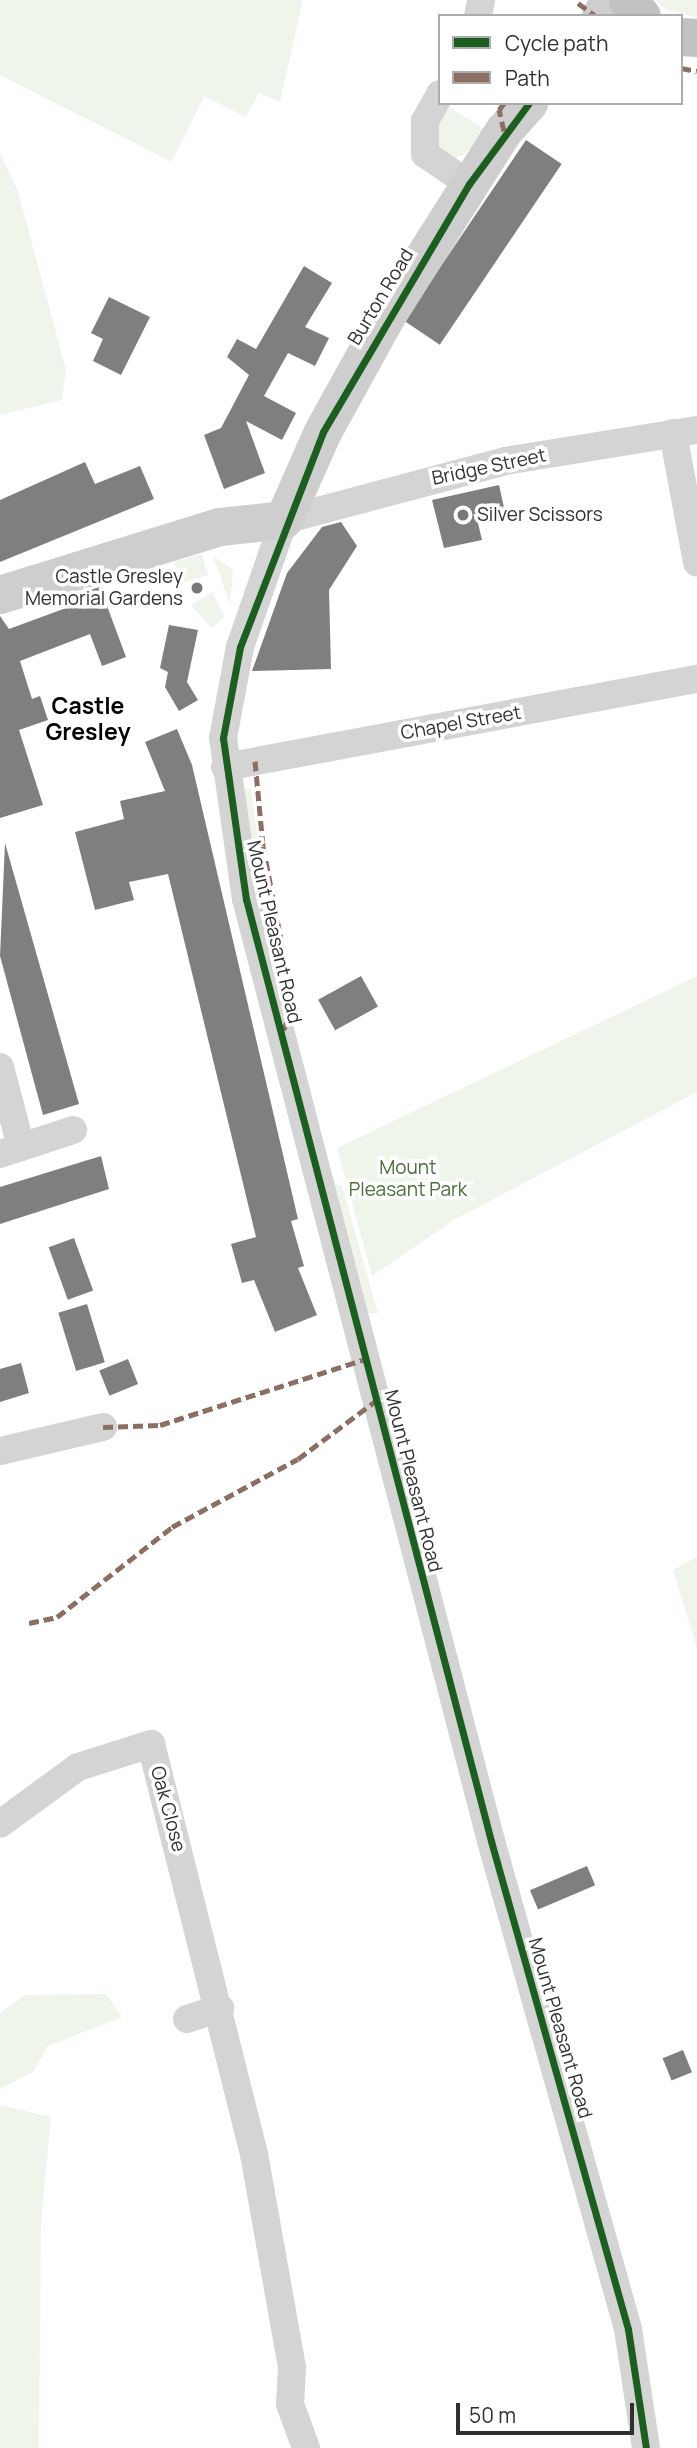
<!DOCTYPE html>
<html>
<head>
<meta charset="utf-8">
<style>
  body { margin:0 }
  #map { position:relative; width:697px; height:2448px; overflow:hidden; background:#fff; font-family:Manrope,sans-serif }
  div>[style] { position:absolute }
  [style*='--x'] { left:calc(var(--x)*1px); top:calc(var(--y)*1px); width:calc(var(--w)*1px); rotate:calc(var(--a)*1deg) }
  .green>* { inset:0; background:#f0f5ec; transform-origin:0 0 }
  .building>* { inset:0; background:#7f7f7f; transform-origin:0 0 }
  .street>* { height:28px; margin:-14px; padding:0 14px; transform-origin:14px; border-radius:14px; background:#d4d4d4 }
  .secondary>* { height:38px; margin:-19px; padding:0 19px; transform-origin:19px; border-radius:19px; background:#cecece }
  .highway>* { height:38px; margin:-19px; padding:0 19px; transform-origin:19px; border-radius:19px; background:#c2c2c2 }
  .quiet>* { height:5px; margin-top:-2.5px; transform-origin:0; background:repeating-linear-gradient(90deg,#8d6e63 0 10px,transparent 0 15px) }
  .cycleway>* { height:7px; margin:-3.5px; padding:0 3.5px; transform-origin:3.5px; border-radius:3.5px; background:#1b5e20 }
  .dots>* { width:19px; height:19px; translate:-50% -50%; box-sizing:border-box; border:4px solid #fff; border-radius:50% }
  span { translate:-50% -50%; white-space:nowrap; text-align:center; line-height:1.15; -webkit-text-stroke:7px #fff; paint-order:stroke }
  .street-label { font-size:19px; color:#303030 }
  .poi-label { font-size:19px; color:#303030 }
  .left { translate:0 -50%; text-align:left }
  .right { translate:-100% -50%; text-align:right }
  .park-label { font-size:19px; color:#4c6e3a }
  .quarter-label { font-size:23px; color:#000; font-weight:700 }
  .legend { position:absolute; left:438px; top:14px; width:245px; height:91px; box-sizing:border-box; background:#fff; border:2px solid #acacac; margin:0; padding:9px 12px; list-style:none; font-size:21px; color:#303030 }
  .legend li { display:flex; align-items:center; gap:14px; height:35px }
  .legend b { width:35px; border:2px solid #acacac }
  .scale { position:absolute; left:456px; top:2403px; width:178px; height:32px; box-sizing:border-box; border:4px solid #303030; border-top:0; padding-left:9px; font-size:21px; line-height:24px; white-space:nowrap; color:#303030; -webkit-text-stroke:5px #fff; paint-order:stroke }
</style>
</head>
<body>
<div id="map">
  <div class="green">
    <i style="clip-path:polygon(0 0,303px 0,280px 102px,259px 93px,246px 117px,204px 96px,172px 162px,0 75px)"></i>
    <i style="clip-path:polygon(655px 0,697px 0,697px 18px,665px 9px)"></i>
    <i style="clip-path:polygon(447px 106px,484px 129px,465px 154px,451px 160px,437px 151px,437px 118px)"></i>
    <i style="clip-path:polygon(0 153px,18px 191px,66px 370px,62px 400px,0 415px)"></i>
    <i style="left:202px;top:554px;width:22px;height:29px;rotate:74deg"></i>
    <i style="clip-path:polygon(213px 556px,233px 569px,230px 605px)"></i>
    <i style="clip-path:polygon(212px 592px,225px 616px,212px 629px,191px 605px)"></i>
    <i style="clip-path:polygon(251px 788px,258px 842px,289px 1001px,248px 828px,244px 789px)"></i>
    <i style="clip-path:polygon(697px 976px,697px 1092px,454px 1220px,372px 1276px,337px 1148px)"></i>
    <i style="clip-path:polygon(335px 1184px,342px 1185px,378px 1314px,366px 1313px)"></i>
    <i style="clip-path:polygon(697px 1557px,697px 1648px,673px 1570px)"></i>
    <i style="clip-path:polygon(106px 1994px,122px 2017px,48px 2046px,33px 2072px,0 2089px,0 2013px,25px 1995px)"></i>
    <i style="clip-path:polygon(0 2105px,51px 2117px,41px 2224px,39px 2448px,0 2448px)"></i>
  </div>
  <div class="building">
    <i style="left:526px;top:140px;width:43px;height:218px;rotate:34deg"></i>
    <i style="clip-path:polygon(304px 266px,332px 283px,305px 327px,329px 338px,315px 366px,288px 353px,264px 396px,296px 413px,282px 440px,246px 421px,265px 473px,224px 489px,204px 435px,221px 428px,249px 375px,227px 357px,237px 339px,256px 349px)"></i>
    <i style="clip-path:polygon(109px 297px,150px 317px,121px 375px,93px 361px,103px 339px,91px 333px)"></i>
    <i style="clip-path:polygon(85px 462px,95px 484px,140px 466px,154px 499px,0 562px,0 500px)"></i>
    <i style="clip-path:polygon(499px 485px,505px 512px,477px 519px,482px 540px,444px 548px,432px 500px)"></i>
    <i style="clip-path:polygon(341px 522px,357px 546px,329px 590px,331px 669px,252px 671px,287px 573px,322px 527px)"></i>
    <i style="clip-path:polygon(100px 587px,126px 657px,102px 666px,90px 634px,20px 661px,32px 699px,40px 696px,48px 720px,19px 730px,43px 805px,0 818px,0 616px,9px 629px,66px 608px,63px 598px)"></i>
    <i style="clip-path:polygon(169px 625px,198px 630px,187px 682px,198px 700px,179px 711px,165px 687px,168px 672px,160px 668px)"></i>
    <i style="clip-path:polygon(177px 729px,192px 765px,298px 1219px,291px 1221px,304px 1266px,298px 1268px,317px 1315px,275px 1332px,254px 1280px,242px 1283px,231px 1244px,256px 1237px,168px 874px,129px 882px,134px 900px,95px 910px,75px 832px,124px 819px,120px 801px,165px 791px,145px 742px)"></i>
    <i style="clip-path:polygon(5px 843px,79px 1104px,43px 1115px,0 956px)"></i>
    <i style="left:361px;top:976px;width:35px;height:49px;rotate:61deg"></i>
    <i style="clip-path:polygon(101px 1156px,109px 1189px,0 1224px,0 1187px)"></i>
    <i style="left:74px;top:1238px;width:56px;height:27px;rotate:70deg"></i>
    <i style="left:87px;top:1304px;width:61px;height:30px;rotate:73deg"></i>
    <i style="left:128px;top:1359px;width:27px;height:31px;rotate:68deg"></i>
    <i style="clip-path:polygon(21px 1363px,29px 1393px,0 1402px,0 1369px)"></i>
    <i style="left:587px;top:1866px;width:21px;height:62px;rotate:67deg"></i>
    <i style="left:683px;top:2050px;width:24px;height:22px;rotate:68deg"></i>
  </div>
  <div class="street">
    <i style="--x:478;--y:16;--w:16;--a:-79"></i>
    <i style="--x:440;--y:94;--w:31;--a:119"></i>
    <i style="--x:425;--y:121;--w:33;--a:90"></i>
    <i style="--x:425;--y:154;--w:53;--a:34.3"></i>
    <i style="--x:673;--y:433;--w:132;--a:79.5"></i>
    <i style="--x:225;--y:767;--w:480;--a:-10.6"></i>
    <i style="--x:0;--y:1067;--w:83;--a:75.3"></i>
    <i style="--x:0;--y:1154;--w:77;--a:-18.2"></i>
    <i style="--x:0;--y:1451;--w:106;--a:-13.1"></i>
    <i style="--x:0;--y:1824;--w:97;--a:-36.2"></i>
    <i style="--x:78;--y:1767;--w:77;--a:-17.5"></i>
    <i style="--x:151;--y:1744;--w:423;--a:75.9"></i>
    <i style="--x:254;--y:2154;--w:216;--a:79.9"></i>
    <i style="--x:292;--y:2367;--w:37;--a:93"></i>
    <i style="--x:290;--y:2404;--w:47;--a:70"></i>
    <i style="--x:187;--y:2019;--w:35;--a:-18"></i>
    <i style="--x:646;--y:2448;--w:120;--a:-98.6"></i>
    <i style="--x:628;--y:2329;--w:507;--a:-105.68"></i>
    <i style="--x:491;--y:1841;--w:973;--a:-104.58"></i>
    <i style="--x:246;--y:899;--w:163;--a:-98.1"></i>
    <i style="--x:223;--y:738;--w:93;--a:-79.4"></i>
    <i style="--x:240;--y:647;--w:134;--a:-70.9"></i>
    <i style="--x:284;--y:520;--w:229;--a:-14.9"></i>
    <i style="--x:505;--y:461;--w:194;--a:-9.2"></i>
  </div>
  <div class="secondary">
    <i style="--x:601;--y:16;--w:18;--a:-61"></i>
    <i style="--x:0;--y:595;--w:230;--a:-17.2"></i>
    <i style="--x:220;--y:527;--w:64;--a:-6.2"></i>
    <i style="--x:284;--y:520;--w:96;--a:-66.1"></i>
    <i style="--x:323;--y:432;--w:132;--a:-61.1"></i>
    <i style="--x:387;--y:316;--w:219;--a:-57.7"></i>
    <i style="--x:504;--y:131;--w:38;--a:-48"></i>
  </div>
  <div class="highway">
    <i style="--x:628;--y:0;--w:21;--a:49"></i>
    <i style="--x:681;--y:37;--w:16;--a:4"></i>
  </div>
  <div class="quiet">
    <i style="--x:578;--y:3;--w:22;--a:36"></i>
    <i style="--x:681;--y:68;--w:16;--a:11"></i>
    <i style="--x:504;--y:131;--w:22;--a:-103"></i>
    <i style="--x:499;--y:110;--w:9;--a:-54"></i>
    <i style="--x:255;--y:761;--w:85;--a:84.6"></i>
    <i style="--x:263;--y:846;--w:164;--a:79.1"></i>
    <i style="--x:294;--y:1007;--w:31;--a:115"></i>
    <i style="--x:103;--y:1427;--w:57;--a:-2"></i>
    <i style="--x:160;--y:1425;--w:216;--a:-17.8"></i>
    <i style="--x:29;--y:1623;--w:29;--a:-12"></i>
    <i style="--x:57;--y:1617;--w:146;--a:-38"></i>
    <i style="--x:172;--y:1527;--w:143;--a:-28.4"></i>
    <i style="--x:298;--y:1459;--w:99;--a:-36.8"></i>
  </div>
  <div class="cycleway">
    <i style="--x:529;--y:103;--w:101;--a:126.5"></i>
    <i style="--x:469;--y:184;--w:288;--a:120.5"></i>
    <i style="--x:323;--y:432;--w:230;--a:111.1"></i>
    <i style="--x:240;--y:647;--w:93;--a:100.6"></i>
    <i style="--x:223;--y:738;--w:163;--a:81.9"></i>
    <i style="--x:246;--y:899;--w:973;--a:75.42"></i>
    <i style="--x:491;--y:1841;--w:507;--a:74.32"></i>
    <i style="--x:628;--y:2329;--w:120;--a:81.4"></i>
  </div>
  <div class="dots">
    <i style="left:463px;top:515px;background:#787878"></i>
    <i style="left:197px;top:588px;background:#787878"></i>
  </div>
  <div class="street-label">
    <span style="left:381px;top:297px;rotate:-59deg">Burton Road</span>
    <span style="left:489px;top:467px;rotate:-12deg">Bridge Street</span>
    <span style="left:461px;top:723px;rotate:-10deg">Chapel Street</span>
    <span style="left:274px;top:932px;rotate:77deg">Mount Pleasant Road</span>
    <span style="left:413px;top:1481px;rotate:76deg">Mount Pleasant Road</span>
    <span style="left:168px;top:1809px;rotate:75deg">Oak Close</span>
    <span style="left:560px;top:2028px;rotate:74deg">Mount Pleasant Road</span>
  </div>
  <div class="poi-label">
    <span class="left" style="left:477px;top:515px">Silver Scissors</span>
    <span class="right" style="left:183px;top:588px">Castle Gresley<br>Memorial Gardens</span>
  </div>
  <div class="park-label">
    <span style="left:408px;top:1179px">Mount<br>Pleasant Park</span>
  </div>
  <div class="quarter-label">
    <span style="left:88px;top:718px">Castle<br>Gresley</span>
  </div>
  <ul class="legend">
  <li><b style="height:9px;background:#1b5e20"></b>Cycle path</li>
  <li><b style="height:9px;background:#8d6e63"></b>Path</li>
  </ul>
  <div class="scale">50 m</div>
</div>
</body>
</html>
